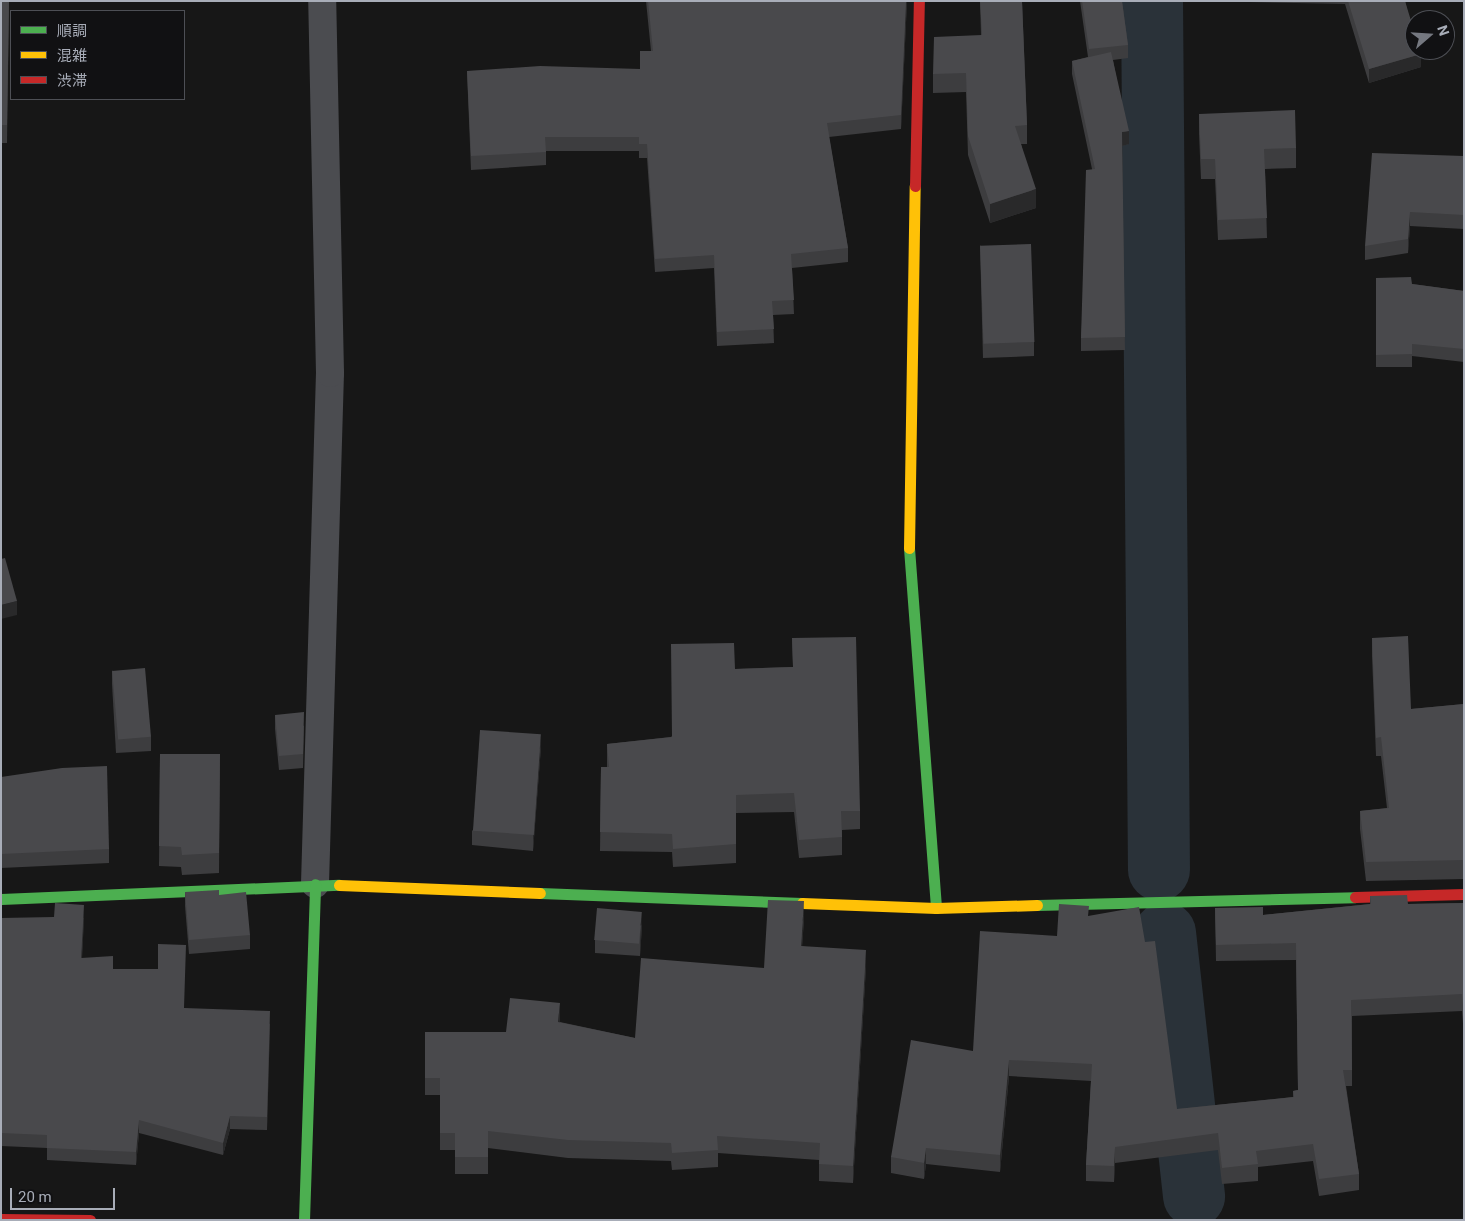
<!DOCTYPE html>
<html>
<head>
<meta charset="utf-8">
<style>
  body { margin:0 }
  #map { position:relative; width:1465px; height:1221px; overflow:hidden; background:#171717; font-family:Roboto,"Noto Sans JP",sans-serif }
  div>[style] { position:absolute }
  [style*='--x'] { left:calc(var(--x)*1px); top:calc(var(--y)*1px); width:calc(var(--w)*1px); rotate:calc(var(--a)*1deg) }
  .river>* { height:62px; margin:-31px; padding:0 31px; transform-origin:31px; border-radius:31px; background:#2a3239 }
  .street>* { height:28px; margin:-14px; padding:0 14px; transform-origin:14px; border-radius:14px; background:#4b4c50 }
  .fast>* { height:11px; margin:-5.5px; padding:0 5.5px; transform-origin:5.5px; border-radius:5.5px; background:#4caf50 }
  .slow>* { height:11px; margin:-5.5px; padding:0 5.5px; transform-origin:5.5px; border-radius:5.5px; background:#ffc107 }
  .jam>* { height:11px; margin:-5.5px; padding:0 5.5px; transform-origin:5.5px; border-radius:5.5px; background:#c62828 }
  .wall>* { inset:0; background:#3d3d3f }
  .shaded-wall>* { inset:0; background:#29292a }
  .building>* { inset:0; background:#49494c; transform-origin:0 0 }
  span { translate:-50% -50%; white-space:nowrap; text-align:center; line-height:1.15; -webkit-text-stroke:4.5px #111113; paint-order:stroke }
  .frame { position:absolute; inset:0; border:2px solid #a8adb8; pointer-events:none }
  .legend { position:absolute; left:10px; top:10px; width:175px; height:90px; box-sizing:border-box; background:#111113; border:1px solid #4d4f55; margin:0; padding:6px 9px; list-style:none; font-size:15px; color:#a8adb8 }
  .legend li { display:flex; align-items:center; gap:10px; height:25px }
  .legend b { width:25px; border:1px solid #4d4f55 }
  .north { position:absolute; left:1405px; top:10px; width:50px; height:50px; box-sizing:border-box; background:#111113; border:1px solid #4d4f55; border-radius:50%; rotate:71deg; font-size:14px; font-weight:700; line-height:20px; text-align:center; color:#a8adb8 }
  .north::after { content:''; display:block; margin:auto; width:18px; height:22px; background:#757880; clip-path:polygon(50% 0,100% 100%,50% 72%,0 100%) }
  .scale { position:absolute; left:10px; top:1188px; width:105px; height:22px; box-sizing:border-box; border:2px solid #a8adb8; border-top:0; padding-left:6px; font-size:15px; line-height:18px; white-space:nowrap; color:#a8adb8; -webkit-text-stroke:4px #111113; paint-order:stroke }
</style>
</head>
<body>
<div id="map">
  <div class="river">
    <i style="--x:1152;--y:1;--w:869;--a:89.54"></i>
    <i style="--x:1165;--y:933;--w:265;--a:83.7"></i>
  </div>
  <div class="street">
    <i style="--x:315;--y:884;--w:511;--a:-88.32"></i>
    <i style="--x:330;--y:373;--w:372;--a:-91.2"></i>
  </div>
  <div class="fast">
    <i style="--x:909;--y:548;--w:361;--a:85.7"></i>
    <i style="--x:540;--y:893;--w:262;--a:2.2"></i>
    <i style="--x:1;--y:899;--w:338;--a:-2.4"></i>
    <i style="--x:1037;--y:905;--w:318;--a:-1.4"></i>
    <i style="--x:304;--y:1220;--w:336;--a:-88.1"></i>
  </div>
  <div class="slow">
    <i style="--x:909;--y:548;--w:362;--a:-89.1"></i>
    <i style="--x:339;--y:885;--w:201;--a:2.3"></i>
    <i style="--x:802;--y:903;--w:134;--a:2.1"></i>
    <i style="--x:936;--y:908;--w:101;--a:-1.7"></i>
  </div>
  <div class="jam">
    <i style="--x:915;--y:186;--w:185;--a:-88.8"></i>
    <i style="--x:1355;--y:897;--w:109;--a:-1.6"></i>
    <i style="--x:1;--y:1219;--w:89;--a:0.6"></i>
  </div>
  <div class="wall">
    <i style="clip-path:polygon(1px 1px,9px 1px,7px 143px,1px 143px)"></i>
    <i style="clip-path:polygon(646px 1px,907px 1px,901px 129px,829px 137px,848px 248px,848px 262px,792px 268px,794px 314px,773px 315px,774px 343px,717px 346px,714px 268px,655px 272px,647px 158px,639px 158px,639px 151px,546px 151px,546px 165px,471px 170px,467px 71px,640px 69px,651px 51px)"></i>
    <i style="clip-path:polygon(980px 1px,1022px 1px,1027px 125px,1027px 144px,1021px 144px,1036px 208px,990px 223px,968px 155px,966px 92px,933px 93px,933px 74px,981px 35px)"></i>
    <i style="clip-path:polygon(1080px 1px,1122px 1px,1128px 45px,1128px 58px,1113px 60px,1129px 144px,1122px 146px,1125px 350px,1081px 351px,1081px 338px,1092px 169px,1072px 74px,1072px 61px,1088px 57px)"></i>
    <i style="clip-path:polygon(1205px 1px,1405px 1px,1421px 67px,1369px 83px,1345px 4px)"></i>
    <i style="clip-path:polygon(1199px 114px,1296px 148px,1296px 168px,1265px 169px,1267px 238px,1218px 240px,1215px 179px,1201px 179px,1199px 134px)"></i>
    <i style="clip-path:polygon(1464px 156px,1464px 229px,1410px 226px,1408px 253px,1365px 260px,1365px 246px)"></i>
    <i style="clip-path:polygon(980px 245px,1034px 342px,1034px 356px,983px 358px)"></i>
    <i style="clip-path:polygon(1376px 278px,1412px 284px,1464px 291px,1464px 362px,1412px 356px,1412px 367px,1376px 367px)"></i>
    <i style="clip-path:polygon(792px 638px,860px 811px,860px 829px,842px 830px,842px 855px,799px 858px,794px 812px,736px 813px,736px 863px,673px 867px,672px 852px,600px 851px,601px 767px,607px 767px,607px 744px,671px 737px,735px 669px,793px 667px)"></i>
    <i style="clip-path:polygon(1372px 638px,1411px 709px,1464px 704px,1464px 879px,1366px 881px,1360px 829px,1360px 811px,1387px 808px,1381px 756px,1376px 756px,1372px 656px)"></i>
    <i style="clip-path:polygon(112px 670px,151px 737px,151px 751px,116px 753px,112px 684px)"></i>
    <i style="clip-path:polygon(275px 715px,304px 726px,303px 768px,279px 770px,275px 729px)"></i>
    <i style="clip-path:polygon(541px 747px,533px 851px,472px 845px,472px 831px)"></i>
    <i style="clip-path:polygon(160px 754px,220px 754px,219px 873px,182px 875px,181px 867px,159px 866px)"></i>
    <i style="clip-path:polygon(1px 777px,109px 849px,109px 863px,1px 868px)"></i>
    <i style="clip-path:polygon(185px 892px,250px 935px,250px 949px,189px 954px,185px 906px)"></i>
    <i style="clip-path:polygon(1370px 896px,1408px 904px,1464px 903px,1464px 1036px,1462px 1011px,1352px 1016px,1352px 1086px,1346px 1086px,1359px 1174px,1359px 1190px,1319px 1196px,1313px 1161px,1258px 1167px,1258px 1181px,1222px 1184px,1218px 1150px,1115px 1163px,1114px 1182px,1086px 1181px,1086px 1165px,1091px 1081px,1009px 1076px,1000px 1172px,926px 1164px,924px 1179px,891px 1173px,891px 1157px,973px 1051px,1057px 936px,1089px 916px,1145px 942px,1177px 1109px,1293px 1097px,1293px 1091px,1298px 1090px,1296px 960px,1216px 961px,1215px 908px,1263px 915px,1370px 904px)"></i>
    <i style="clip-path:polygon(1px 918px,84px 918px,82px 958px,113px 969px,184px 1008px,270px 1024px,267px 1130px,230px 1129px,223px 1155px,139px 1133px,136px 1165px,47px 1160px,47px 1148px,1px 1146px)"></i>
    <i style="clip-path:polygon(804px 919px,802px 946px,866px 967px,853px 1183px,819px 1181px,819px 1160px,718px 1153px,718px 1167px,672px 1170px,671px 1161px,568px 1158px,488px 1148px,488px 1174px,455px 1174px,455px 1150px,440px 1150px,440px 1095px,425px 1095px,425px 1032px,506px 1032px,560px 1022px,635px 1038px,764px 968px)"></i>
    <i style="clip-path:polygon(642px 925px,640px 956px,595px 953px,595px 940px)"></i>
  </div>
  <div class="shaded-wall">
    <i style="clip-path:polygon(906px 1px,907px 1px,901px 129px,901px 115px)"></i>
    <i style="clip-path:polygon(1421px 54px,1421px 67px,1369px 83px,1369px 69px)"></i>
    <i style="clip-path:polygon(1129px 131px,1129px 144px,1122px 146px,1122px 132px)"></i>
    <i style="clip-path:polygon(1036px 189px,1036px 208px,990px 223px,990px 204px)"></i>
    <i style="clip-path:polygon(1410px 212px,1410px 226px,1408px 253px,1408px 239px)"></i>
    <i style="clip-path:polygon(17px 601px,17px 615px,1px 619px,1px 605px)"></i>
    <i style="clip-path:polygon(541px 734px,541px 747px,533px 851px,533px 837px)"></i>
    <i style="clip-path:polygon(804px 901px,804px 919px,801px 963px,801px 946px)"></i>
    <i style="clip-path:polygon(84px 905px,84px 918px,81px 970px,81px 958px)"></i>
    <i style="clip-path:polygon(642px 912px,642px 925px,640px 956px,640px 943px)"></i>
    <i style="clip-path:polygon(866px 950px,866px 967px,853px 1183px,853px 1166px)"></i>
    <i style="clip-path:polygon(560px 1003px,560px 1021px,558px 1039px,558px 1022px)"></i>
    <i style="clip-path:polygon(270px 1011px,270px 1024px,267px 1130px,267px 1117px)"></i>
    <i style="clip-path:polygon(1009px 1060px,1009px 1076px,1000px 1172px,1000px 1155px)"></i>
    <i style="clip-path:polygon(230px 1116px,230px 1129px,223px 1155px,223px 1143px)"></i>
    <i style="clip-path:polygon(139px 1120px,139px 1133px,136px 1165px,136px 1152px)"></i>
    <i style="clip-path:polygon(1115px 1147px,1115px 1163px,1114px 1182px,1114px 1166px)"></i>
    <i style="clip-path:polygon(926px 1148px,926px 1164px,924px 1179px,924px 1163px)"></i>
  </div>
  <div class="building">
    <i style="clip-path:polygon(1px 1px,9px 1px,7px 125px,1px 125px)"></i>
    <i style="clip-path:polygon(648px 1px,906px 1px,901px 115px,827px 123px,848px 248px,791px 254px,794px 300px,772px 301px,774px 329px,717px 332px,714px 255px,655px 259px,647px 144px,639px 144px,639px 137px,545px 137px,546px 152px,471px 156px,467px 71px,540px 66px,640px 69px,640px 51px,653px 51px)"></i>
    <i style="clip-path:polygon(980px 1px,1022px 1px,1027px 125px,1015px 126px,1036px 189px,990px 204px,968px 136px,966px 73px,933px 74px,934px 37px,982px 35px)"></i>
    <i style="clip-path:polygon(1082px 1px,1122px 1px,1128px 45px,1089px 49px)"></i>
    <i style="clip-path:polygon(1348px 1px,1405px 1px,1415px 34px,1415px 50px,1420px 50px,1421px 54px,1369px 69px)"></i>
    <i style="clip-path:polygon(1111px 52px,1129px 131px,1122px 132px,1125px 337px,1081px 338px,1086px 170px,1095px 169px,1072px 61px)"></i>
    <i style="clip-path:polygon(1295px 110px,1296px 148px,1264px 149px,1267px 218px,1218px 220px,1215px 159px,1201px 159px,1199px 114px)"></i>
    <i style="clip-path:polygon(1372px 153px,1464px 156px,1464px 215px,1410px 212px,1408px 239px,1365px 246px)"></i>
    <i style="left:1031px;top:244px;width:98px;height:51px;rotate:88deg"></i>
    <i style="clip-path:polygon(1411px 277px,1412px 284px,1464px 291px,1464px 349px,1412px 344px,1412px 354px,1376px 355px,1376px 278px)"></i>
    <i style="clip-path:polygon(5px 558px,17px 601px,1px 605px,1px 559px)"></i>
    <i style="clip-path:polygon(1408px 636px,1411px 709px,1464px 704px,1464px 860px,1366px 862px,1360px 811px,1389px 808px,1381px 737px,1376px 738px,1372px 638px)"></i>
    <i style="clip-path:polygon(856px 637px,860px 811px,841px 811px,842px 837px,799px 840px,794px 793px,736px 795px,736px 844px,673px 849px,672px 834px,600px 832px,601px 767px,609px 767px,607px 744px,672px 737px,671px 644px,734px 643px,735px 669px,793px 667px,792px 638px)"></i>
    <i style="left:145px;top:668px;width:69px;height:33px;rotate:85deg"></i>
    <i style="clip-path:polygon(304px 712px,303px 754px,279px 756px,275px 715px)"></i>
    <i style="left:480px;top:730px;width:61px;height:101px;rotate:4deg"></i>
    <i style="clip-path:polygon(160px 754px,220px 754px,219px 853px,182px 855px,181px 847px,159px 846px)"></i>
    <i style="clip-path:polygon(107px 766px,109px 849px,1px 854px,1px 777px,62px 768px)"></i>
    <i style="clip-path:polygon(219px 890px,219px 895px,246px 892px,250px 935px,189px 940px,185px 892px)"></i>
    <i style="clip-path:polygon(1407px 895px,1408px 904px,1464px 903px,1464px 1019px,1462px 994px,1351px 1000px,1352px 1070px,1343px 1070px,1359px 1174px,1319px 1179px,1313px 1144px,1256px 1151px,1258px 1164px,1222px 1168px,1218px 1133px,1115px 1147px,1114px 1166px,1086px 1165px,1092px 1064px,1009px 1060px,1000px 1155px,926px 1148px,924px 1163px,891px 1157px,911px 1040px,973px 1051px,980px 931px,1057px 936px,1059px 904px,1089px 906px,1088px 916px,1139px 907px,1145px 942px,1155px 941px,1177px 1109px,1294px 1097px,1293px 1091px,1298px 1090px,1296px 943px,1216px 945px,1215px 908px,1263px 907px,1263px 915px,1371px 904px,1370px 896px)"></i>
    <i style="clip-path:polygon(768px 900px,804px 901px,801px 946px,866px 950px,853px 1166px,819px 1164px,820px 1143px,717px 1136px,718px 1150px,672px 1153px,671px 1143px,568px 1140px,488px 1131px,488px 1157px,455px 1157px,455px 1133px,440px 1133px,440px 1078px,425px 1078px,425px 1032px,506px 1032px,510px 998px,560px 1003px,558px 1022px,635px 1038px,641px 958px,764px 968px)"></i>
    <i style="clip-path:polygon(55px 903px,84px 905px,81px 958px,113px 956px,113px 969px,158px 969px,158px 944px,186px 945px,184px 1008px,270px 1011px,267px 1117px,230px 1116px,223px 1143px,139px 1120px,136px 1152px,47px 1148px,47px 1135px,1px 1133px,1px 918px,54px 917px)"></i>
    <i style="left:597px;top:908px;width:45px;height:32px;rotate:5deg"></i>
  </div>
  <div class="frame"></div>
  <ul class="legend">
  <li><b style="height:6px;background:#4caf50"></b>順調</li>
  <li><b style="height:6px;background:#ffc107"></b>混雑</li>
  <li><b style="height:6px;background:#c62828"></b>渋滞</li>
  </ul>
  <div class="north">N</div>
  <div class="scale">20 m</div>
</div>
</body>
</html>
